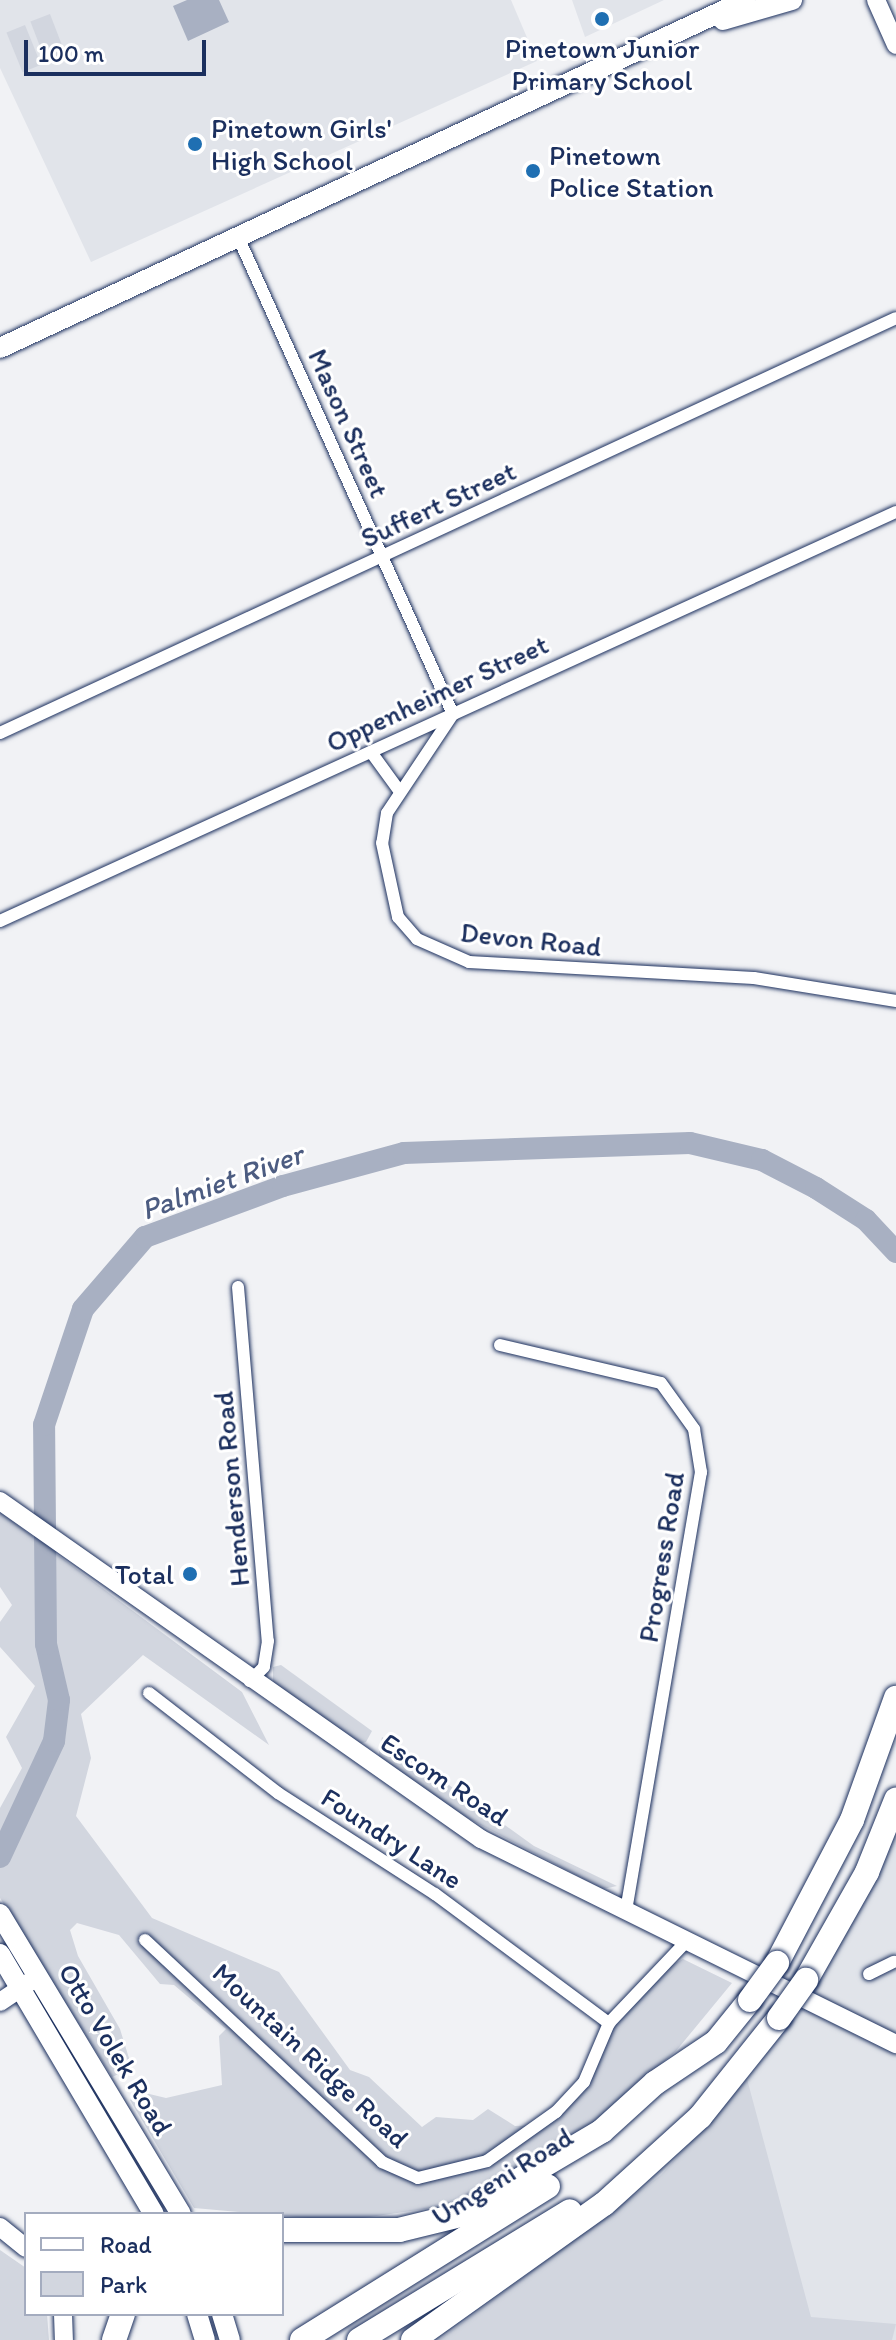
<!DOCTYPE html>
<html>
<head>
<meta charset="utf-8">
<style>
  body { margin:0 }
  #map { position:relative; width:896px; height:2340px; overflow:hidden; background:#f1f2f5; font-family:Itim,sans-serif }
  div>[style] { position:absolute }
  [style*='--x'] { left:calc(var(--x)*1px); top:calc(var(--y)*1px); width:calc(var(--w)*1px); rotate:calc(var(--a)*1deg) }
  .built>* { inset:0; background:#e1e4ea }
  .green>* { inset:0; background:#d2d6df; transform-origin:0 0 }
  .water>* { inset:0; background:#a8b0c2 }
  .river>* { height:22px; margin:-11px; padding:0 11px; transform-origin:11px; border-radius:11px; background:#a8b0c2 }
  .roads { filter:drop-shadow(0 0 2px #1b2f5e) drop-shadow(0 0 2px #1b2f5e) }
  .street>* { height:12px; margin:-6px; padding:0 6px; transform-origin:6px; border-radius:6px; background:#fff }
  .secondary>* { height:18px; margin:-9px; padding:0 9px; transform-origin:9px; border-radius:9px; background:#fff }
  .primary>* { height:20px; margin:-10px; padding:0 10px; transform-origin:10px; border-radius:10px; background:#fff }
  .highway>* { height:24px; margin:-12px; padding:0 12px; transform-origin:12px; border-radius:12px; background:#fff }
  .bridges { filter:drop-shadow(0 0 2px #1b2f5e) drop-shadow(0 0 2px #1b2f5e) }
  .highway-bridge>* { height:24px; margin:-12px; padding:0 12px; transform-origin:12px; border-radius:12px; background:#fff }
  .dots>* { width:22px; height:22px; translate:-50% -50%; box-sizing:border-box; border:4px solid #fff; border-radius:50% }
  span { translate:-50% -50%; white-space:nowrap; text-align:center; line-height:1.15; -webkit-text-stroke:6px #fff; paint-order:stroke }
  .poi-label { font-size:28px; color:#1b2f5e }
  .left { translate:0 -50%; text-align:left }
  .right { translate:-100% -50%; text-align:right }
  .street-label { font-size:28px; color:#1b2f5e }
  .water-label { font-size:30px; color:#4c5c81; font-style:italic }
  .legend { position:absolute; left:24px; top:2212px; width:260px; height:104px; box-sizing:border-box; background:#fff; border:2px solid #a4acbf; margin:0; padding:10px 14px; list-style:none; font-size:24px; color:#1b2f5e }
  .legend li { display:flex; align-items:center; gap:16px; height:40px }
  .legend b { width:40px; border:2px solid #a4acbf }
  .scale { position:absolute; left:24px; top:40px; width:182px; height:36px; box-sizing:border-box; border:4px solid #1b2f5e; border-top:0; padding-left:10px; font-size:24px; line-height:28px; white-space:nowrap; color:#1b2f5e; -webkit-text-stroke:6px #fff; paint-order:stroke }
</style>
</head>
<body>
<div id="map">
  <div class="built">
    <i style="clip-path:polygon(0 0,511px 0,537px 61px,91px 262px,0 68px)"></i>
    <i style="clip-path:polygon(572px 0,664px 0,585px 37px)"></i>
    <i style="clip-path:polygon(896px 1800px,896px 2340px,417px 2340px,565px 2237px,751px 2054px)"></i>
  </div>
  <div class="green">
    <i style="left:50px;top:14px;width:45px;height:21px;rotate:69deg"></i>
    <i style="left:25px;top:25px;width:43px;height:20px;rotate:68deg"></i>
    <i style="clip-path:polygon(0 1512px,242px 1692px,269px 1745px,143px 1655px,81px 1714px,91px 1758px,76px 1816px,152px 1918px,279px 1972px,350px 2070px,369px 2077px,422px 2127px,436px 2117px,473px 2120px,488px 2109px,515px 2126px,539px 2125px,584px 2082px,604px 2036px,652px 1976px,683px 1959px,732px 1983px,676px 2051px,589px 2126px,452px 2205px,342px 2221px,194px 2208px,130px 2100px,141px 2092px,166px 2098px,222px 2085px,219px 2036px,226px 2029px,174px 1985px,160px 1984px,119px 1935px,77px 1923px,70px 1930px,78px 1956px,120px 2029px,132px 2068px,112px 2077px,0 1898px,0 1808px,22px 1768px,6px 1737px,35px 1686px,0 1647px,0 1622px,12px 1605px,0 1587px)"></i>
    <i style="clip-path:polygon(281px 1665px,372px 1731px,366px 1742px,359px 1744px,273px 1682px,273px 1667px)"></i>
    <i style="clip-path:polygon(382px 1737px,534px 1846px,617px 1886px,603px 1889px,454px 1811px,378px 1758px)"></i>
    <i style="clip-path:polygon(747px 2079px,811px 2317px,896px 2324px,892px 2340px,439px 2340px,661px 2175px)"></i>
    <i style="clip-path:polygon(0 2250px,26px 2268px,26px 2314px,47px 2314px,49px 2340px,0 2340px)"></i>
  </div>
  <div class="water">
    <i style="clip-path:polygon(187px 0,219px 0,229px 22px,188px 41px,173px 6px)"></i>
  </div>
  <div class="river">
    <i style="--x:0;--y:1857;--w:128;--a:-65"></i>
    <i style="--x:54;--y:1741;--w:41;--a:-83"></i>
    <i style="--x:59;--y:1700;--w:57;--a:-103.1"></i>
    <i style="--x:46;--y:1644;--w:219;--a:-90.5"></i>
    <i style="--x:44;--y:1425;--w:122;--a:-71.4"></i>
    <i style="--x:83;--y:1309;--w:95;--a:-49.3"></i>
    <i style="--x:145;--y:1237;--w:147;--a:-20.3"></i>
    <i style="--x:283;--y:1186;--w:125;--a:-15.3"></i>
    <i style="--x:404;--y:1153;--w:286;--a:-2"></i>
    <i style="--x:690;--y:1143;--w:74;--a:13.3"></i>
    <i style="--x:762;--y:1160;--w:61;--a:27.4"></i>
    <i style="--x:816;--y:1188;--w:59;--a:32.6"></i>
    <i style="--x:866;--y:1220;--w:44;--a:46.8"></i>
  </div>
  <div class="roads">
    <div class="street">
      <i style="--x:239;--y:239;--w:521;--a:65.75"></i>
      <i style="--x:453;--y:714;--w:119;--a:123.7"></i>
      <i style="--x:387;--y:813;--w:30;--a:99"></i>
      <i style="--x:382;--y:843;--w:76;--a:77.8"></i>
      <i style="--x:398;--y:917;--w:29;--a:49"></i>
      <i style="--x:417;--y:939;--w:57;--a:23.9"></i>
      <i style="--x:469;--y:962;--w:285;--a:3.2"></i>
      <i style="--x:754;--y:978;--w:144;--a:9.2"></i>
      <i style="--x:0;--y:733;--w:987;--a:-24.85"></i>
      <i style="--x:371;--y:752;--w:46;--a:53.9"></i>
      <i style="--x:0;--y:921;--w:985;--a:-24.54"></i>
      <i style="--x:238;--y:1287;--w:355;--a:85.2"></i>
      <i style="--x:268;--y:1641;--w:26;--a:99"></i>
      <i style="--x:264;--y:1667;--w:20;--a:135"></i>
      <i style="--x:500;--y:1345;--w:165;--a:13.3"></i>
      <i style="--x:661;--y:1383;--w:57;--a:54.3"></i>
      <i style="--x:694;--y:1429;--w:44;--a:80.8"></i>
      <i style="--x:701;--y:1472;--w:446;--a:99.7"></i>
      <i style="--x:149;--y:1693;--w:163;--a:37.8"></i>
      <i style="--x:278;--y:1793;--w:187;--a:32.8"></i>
      <i style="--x:435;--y:1894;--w:217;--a:36.6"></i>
      <i style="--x:145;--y:1940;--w:325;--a:43.1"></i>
      <i style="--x:382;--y:2162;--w:39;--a:24"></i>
      <i style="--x:418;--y:2178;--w:71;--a:-13.8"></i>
      <i style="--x:487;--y:2161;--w:85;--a:-35.4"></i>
      <i style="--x:556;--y:2112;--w:41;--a:-47"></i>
      <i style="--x:584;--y:2082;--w:64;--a:-67"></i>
      <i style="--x:609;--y:2023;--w:109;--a:-46.5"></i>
      <i style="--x:869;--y:1974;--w:28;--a:-26"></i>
    </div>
    <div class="secondary">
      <i style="--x:876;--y:0;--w:49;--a:66"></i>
      <i style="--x:0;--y:1501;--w:588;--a:35.1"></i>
      <i style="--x:481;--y:1839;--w:463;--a:26.3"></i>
      <i style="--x:0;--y:2002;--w:37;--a:-34"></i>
      <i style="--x:0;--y:2227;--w:33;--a:39"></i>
      <i style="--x:63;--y:2314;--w:26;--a:88"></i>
    </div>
    <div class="primary">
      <i style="--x:723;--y:20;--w:72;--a:-16.2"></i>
      <i style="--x:0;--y:348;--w:823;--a:-25.01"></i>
      <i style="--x:0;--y:1914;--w:350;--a:58.9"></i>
      <i style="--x:0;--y:1954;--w:302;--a:59.4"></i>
      <i style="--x:197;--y:2314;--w:27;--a:73"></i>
      <i style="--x:222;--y:2314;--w:27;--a:73"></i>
    </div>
    <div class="highway">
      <i style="--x:777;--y:1963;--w:161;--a:-62.3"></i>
      <i style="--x:852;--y:1820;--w:130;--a:-70.2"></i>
      <i style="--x:806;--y:1980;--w:124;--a:-60.5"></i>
      <i style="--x:867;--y:1872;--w:78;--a:-68.1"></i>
      <i style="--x:282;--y:2230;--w:117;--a:0"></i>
      <i style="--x:399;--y:2230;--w:63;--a:-13.8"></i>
      <i style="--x:460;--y:2215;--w:165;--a:-30.6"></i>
      <i style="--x:602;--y:2131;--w:72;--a:-42.2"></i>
      <i style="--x:655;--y:2083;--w:73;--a:-33.9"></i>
      <i style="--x:716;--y:2042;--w:54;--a:-51"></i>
      <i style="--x:114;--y:2340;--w:28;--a:-71"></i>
      <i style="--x:302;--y:2340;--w:290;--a:-32"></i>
      <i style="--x:359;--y:2340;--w:247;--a:-31.4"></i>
      <i style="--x:413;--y:2340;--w:234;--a:-35.5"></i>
      <i style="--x:604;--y:2204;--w:130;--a:-42.2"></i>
      <i style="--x:700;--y:2117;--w:127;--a:-51.4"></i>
    </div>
  </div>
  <div class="bridges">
    <div class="highway-bridge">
      <i style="--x:750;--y:2000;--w:46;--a:-53.9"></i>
      <i style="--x:779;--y:2018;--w:47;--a:-54.6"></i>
    </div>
  </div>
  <div class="dots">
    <i style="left:602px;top:19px;background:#1f6fb2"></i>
    <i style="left:195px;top:144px;background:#1f6fb2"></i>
    <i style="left:533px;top:171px;background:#1f6fb2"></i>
    <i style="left:190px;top:1574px;background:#1f6fb2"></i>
  </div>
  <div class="poi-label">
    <span style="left:602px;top:64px">Pinetown Junior<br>Primary School</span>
    <span class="left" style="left:211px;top:144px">Pinetown Girls'<br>High School</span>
    <span class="left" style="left:549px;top:171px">Pinetown<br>Police Station</span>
    <span class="right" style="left:174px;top:1574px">Total</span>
  </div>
  <div class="street-label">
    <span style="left:349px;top:423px;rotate:66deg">Mason Street</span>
    <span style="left:438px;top:504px;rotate:-25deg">Suffert Street</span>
    <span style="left:437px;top:693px;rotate:-25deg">Oppenheimer Street</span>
    <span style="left:531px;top:939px;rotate:6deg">Devon Road</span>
    <span style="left:231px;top:1489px;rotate:-95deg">Henderson Road</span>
    <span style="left:661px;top:1557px;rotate:-81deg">Progress Road</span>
    <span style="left:445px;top:1779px;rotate:33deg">Escom Road</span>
    <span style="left:392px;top:1838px;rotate:33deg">Foundry Lane</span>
    <span style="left:116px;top:2049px;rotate:59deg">Otto Volek Road</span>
    <span style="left:311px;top:2055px;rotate:43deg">Mountain Ridge Road</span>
    <span style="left:502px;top:2176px;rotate:-32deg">Umgeni Road</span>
  </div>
  <div class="water-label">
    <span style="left:222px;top:1182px;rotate:-20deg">Palmiet River</span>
  </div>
  <ul class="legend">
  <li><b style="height:10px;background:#fff"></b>Road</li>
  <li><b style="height:22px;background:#d2d6df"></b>Park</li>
  </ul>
  <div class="scale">100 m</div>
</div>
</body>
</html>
